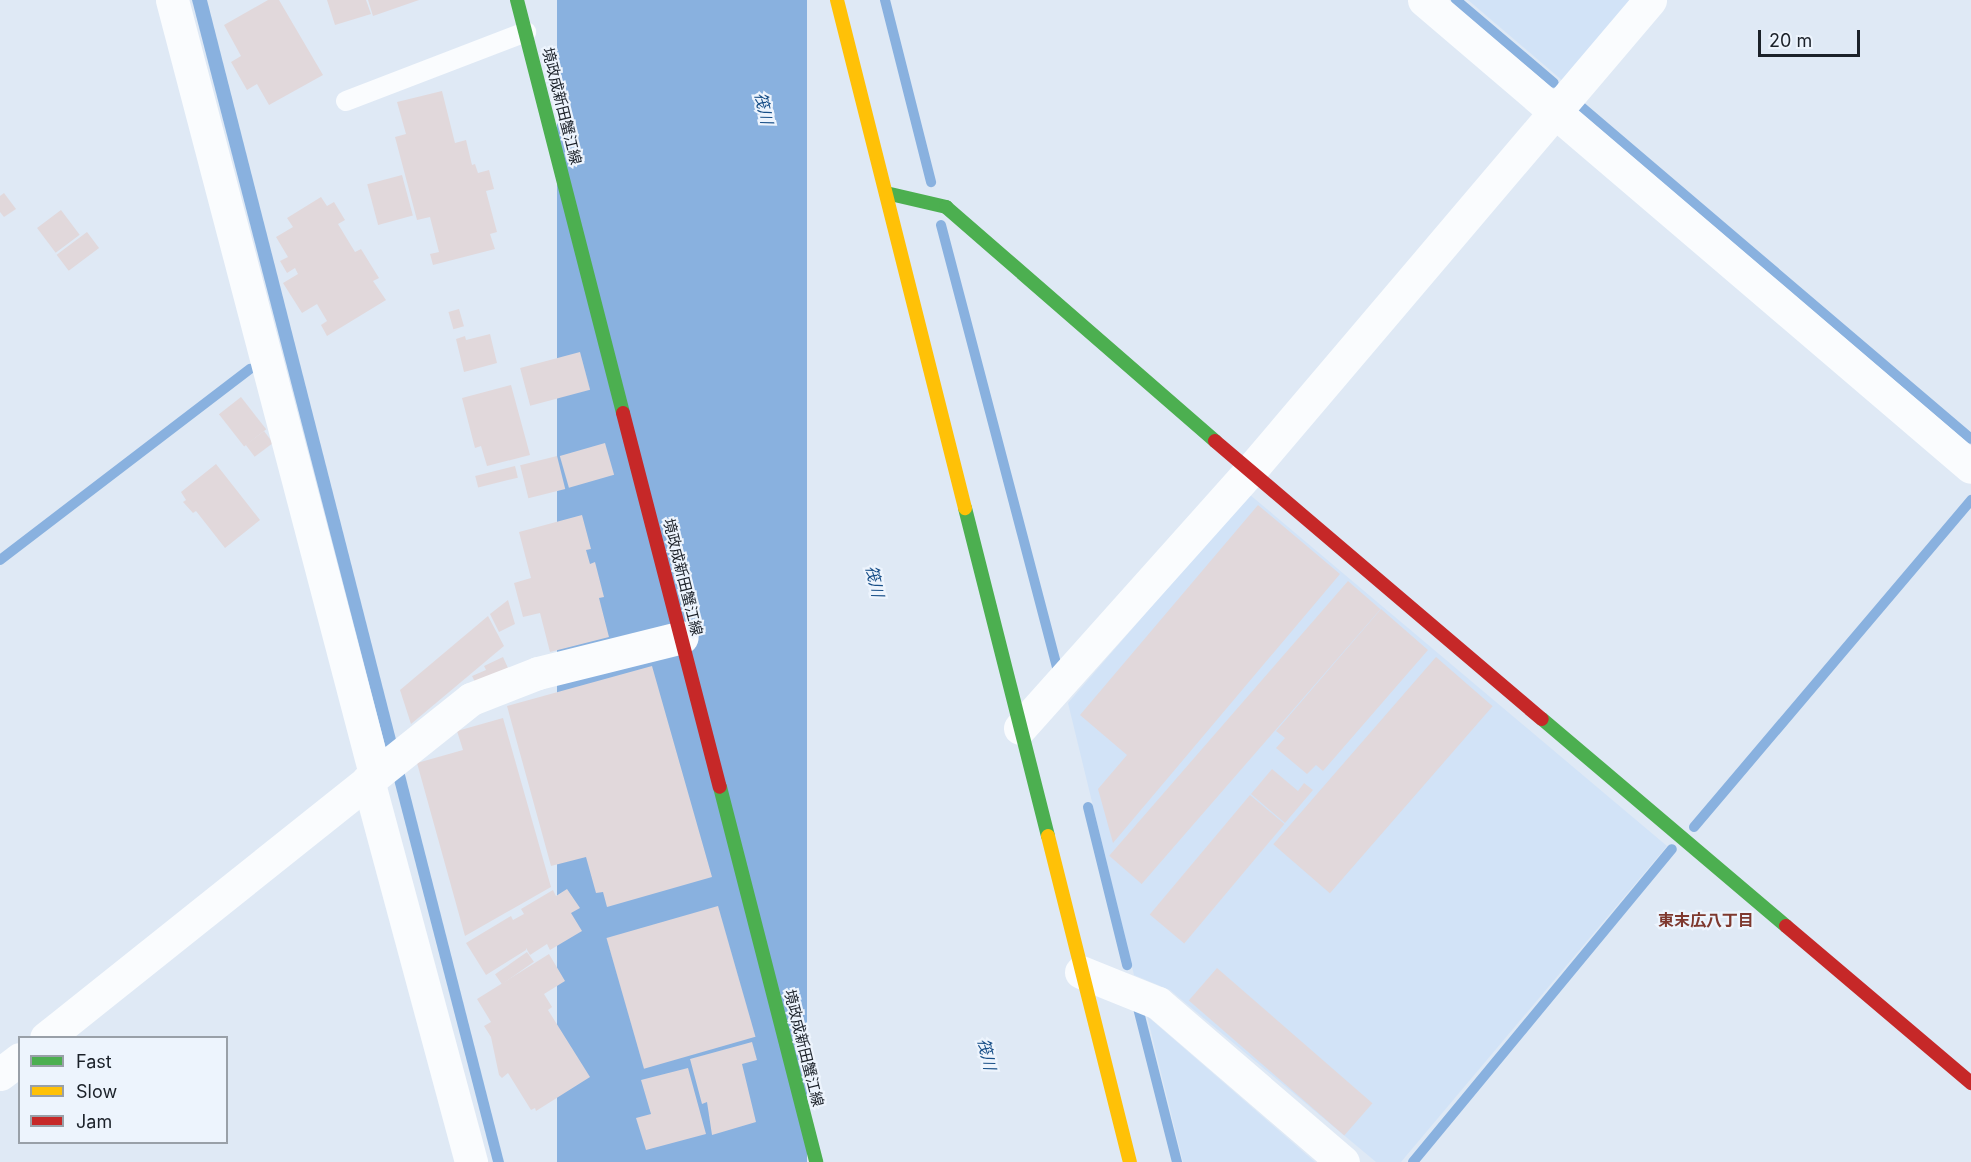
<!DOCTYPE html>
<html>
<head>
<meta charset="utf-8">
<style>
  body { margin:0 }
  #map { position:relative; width:1971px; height:1162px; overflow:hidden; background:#dfe9f5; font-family:Inter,"Noto Sans JP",sans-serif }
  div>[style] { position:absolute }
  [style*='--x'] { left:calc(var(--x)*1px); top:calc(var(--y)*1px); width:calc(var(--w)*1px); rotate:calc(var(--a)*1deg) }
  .built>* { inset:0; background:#d2e3f7 }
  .water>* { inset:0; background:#89b1df; transform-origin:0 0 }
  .stream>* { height:10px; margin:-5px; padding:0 5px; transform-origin:5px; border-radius:5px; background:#89b1df }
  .building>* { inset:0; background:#e1d8db; transform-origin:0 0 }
  .lane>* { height:20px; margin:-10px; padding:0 10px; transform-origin:10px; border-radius:10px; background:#fafcfe }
  .street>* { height:33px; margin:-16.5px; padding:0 16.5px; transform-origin:16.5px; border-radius:16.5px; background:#fafcfe }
  .fast>* { height:14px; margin:-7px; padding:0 7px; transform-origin:7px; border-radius:7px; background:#4caf50 }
  .slow>* { height:14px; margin:-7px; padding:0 7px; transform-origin:7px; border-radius:7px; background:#ffc107 }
  .jam>* { height:14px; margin:-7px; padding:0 7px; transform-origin:7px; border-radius:7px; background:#c62828 }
  span { translate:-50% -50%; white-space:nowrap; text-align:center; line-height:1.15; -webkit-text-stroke:4.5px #edf4fd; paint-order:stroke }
  .street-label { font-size:15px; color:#1b2129 }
  .water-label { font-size:16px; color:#184f88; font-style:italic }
  .neighbourhood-label { font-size:16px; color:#7e382e; font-weight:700 }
  .legend { position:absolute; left:18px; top:1036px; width:210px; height:108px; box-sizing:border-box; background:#edf4fd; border:2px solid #99a0a8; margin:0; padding:8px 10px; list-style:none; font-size:18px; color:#1b2129 }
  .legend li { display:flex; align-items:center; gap:12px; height:30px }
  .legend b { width:30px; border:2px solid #99a0a8 }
  .scale { position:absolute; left:1758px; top:30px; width:102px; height:27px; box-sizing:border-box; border:3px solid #1b2129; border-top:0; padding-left:8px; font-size:18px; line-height:21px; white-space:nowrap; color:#1b2129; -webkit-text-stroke:4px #edf4fd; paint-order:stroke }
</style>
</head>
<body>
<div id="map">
  <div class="built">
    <i style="clip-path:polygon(1468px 0,1633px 0,1564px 82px)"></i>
    <i style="clip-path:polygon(1249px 494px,1667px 846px,1401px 1162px,1376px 1162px,1170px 990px,1134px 975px,1068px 703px)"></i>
    <i style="clip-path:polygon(1147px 1016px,1315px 1162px,1183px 1162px)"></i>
  </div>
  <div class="water">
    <i style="clip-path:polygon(192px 0,207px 0,504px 1162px,493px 1162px)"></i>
    <i style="left:557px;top:0;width:250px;height:1199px"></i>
  </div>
  <div class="stream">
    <i style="--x:885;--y:0;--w:188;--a:75.8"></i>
    <i style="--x:1456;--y:0;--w:128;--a:40.3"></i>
    <i style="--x:1578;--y:104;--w:516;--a:40.44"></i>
    <i style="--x:941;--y:225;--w:462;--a:75.3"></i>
    <i style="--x:0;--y:560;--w:315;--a:-37.4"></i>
    <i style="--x:1088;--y:807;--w:163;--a:76.1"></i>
    <i style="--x:1694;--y:827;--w:429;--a:-49.7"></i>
    <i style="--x:1138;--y:1008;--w:159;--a:75.8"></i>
    <i style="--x:1413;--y:1162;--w:406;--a:-50.4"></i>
  </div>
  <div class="building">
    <i style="clip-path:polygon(268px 0,279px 0,323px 75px,269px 105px,257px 84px,247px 90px,231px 62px,241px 56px,224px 25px)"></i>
    <i style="clip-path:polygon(327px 0,366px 0,371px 14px,335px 25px)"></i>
    <i style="clip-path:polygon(368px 0,419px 0,373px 16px)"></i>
    <i style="clip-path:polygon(442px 91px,455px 143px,466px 140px,472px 165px,475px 164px,478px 173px,489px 170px,494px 189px,486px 191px,497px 232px,490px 234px,495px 249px,433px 265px,430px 254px,439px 252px,430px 217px,417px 220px,395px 137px,406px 134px,397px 102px)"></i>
    <i style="left:402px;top:175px;width:42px;height:36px;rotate:75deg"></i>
    <i style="clip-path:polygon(4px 193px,16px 209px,4px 217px,0 212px,0 196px)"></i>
    <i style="clip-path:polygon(321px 197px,327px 206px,334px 202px,345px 220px,338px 224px,355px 252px,361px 249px,379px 278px,373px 281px,386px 300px,327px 336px,321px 325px,327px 321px,317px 304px,302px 313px,283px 283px,298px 274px,295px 268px,287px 273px,280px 261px,288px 257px,276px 237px,293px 227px,287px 218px)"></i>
    <i style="left:61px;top:210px;width:31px;height:30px;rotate:53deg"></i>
    <i style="left:87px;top:232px;width:20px;height:38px;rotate:53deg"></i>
    <i style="left:459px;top:309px;width:18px;height:11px;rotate:74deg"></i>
    <i style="clip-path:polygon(490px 334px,497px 363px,464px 372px,456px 339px,465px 336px,466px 340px)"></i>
    <i style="left:580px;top:352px;width:39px;height:62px;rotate:75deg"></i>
    <i style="clip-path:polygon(511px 385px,530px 455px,487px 466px,481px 446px,475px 448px,462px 398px)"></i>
    <i style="left:241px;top:397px;width:41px;height:28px;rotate:52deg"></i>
    <i style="left:264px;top:431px;width:15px;height:23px;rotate:53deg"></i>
    <i style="left:605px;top:443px;width:33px;height:47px;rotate:74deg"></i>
    <i style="left:557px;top:456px;width:34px;height:38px;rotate:76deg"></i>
    <i style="clip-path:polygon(216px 464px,260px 520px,225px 548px,196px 511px,193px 513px,183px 502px,186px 500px,181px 492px)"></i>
    <i style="left:515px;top:466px;width:12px;height:41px;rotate:76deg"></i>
    <i style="clip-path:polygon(1258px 505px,1340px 574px,1113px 843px,1098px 789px,1127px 755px,1080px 715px)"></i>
    <i style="clip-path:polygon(582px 515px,591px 549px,586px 550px,590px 564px,595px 562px,604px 597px,599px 598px,609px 637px,550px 652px,540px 613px,523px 617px,514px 583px,531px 578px,519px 532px)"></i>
    <i style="left:1348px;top:581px;width:43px;height:364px;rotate:41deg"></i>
    <i style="clip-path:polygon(508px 600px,515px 624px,499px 632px,490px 614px)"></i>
    <i style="clip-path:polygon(1381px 609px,1428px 650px,1323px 771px,1316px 765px,1307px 774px,1276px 748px,1285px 738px,1276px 731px)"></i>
    <i style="clip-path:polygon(488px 616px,504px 646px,411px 724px,400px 690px)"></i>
    <i style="clip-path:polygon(503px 657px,508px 668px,476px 684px,472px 676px,486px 670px,484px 666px)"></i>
    <i style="left:1436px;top:657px;width:75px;height:248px;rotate:41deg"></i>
    <i style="clip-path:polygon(652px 666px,712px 877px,607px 907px,603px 892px,596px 893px,586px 857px,551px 866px,507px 706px)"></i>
    <i style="clip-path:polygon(503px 718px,551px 887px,465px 936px,417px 763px,463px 750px,457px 731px)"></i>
    <i style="clip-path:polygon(1272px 769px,1298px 791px,1304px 783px,1313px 790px,1285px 823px,1251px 794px)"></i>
    <i style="left:1250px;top:795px;width:45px;height:156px;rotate:40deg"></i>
    <i style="clip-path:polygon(567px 889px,580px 908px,571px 913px,582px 931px,550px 950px,547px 944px,530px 955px,526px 948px,526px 950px,486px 975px,466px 943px,511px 916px,513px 920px,524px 914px,521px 909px,553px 890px,556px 896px)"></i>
    <i style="left:718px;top:906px;width:136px;height:116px;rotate:74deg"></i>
    <i style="left:527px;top:952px;width:12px;height:39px;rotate:55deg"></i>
    <i style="clip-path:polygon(549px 954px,565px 981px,544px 994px,552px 1007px,548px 1010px,590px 1077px,536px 1111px,535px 1108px,531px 1110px,508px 1073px,502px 1078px,499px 1075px,491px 1037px,484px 1026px,491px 1022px,477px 999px)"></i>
    <i style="left:1217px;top:968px;width:206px;height:43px;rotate:41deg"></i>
    <i style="clip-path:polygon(752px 1042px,757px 1060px,742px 1064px,756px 1122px,712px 1135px,707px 1102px,702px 1104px,690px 1059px)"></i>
    <i style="clip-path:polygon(688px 1068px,706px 1134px,646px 1150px,636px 1118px,651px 1114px,641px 1080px)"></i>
  </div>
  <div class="lane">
    <i style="--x:346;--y:101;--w:193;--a:-21"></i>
  </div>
  <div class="street">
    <i style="--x:172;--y:0;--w:800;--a:75.3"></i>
    <i style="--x:1424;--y:0;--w:719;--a:40.49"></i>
    <i style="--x:1020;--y:728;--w:345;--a:-48.2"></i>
    <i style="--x:1250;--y:471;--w:618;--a:-49.66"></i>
    <i style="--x:368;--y:780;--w:396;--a:74.9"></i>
    <i style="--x:1081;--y:972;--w:83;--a:21.9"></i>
    <i style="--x:1158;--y:1003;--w:244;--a:40.7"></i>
    <i style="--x:46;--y:1038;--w:544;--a:-38.58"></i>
    <i style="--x:471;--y:699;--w:72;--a:-21.2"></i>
    <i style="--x:538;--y:673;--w:148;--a:-14"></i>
    <i style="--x:0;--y:1074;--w:25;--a:-37"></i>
  </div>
  <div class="fast">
    <i style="--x:517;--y:0;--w:426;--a:75.6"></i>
    <i style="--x:886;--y:193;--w:62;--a:13.1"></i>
    <i style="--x:946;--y:207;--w:357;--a:41"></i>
    <i style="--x:965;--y:508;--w:338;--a:75.8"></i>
    <i style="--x:1542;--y:719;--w:320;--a:40.3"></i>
    <i style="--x:720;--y:787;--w:387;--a:75.6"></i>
  </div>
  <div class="slow">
    <i style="--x:837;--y:0;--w:524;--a:75.86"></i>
    <i style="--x:1048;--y:836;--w:336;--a:75.9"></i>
  </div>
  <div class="jam">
    <i style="--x:623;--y:413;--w:386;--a:75.5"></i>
    <i style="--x:1215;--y:441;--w:429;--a:40.4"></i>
    <i style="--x:1786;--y:926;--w:243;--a:40.3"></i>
  </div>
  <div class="street-label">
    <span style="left:562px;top:106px;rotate:76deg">境政成新田蟹江線</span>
    <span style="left:683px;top:577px;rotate:76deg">境政成新田蟹江線</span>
    <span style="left:804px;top:1048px;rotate:76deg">境政成新田蟹江線</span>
  </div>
  <div class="water-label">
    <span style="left:764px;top:108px;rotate:77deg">筏川</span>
    <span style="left:875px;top:581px;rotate:77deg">筏川</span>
    <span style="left:987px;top:1054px;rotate:77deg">筏川</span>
  </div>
  <div class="neighbourhood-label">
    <span style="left:1706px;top:920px">東末広八丁目</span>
  </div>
  <ul class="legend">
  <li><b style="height:8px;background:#4caf50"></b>Fast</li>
  <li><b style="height:8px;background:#ffc107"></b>Slow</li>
  <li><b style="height:8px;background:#c62828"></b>Jam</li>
  </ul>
  <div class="scale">20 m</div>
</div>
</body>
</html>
